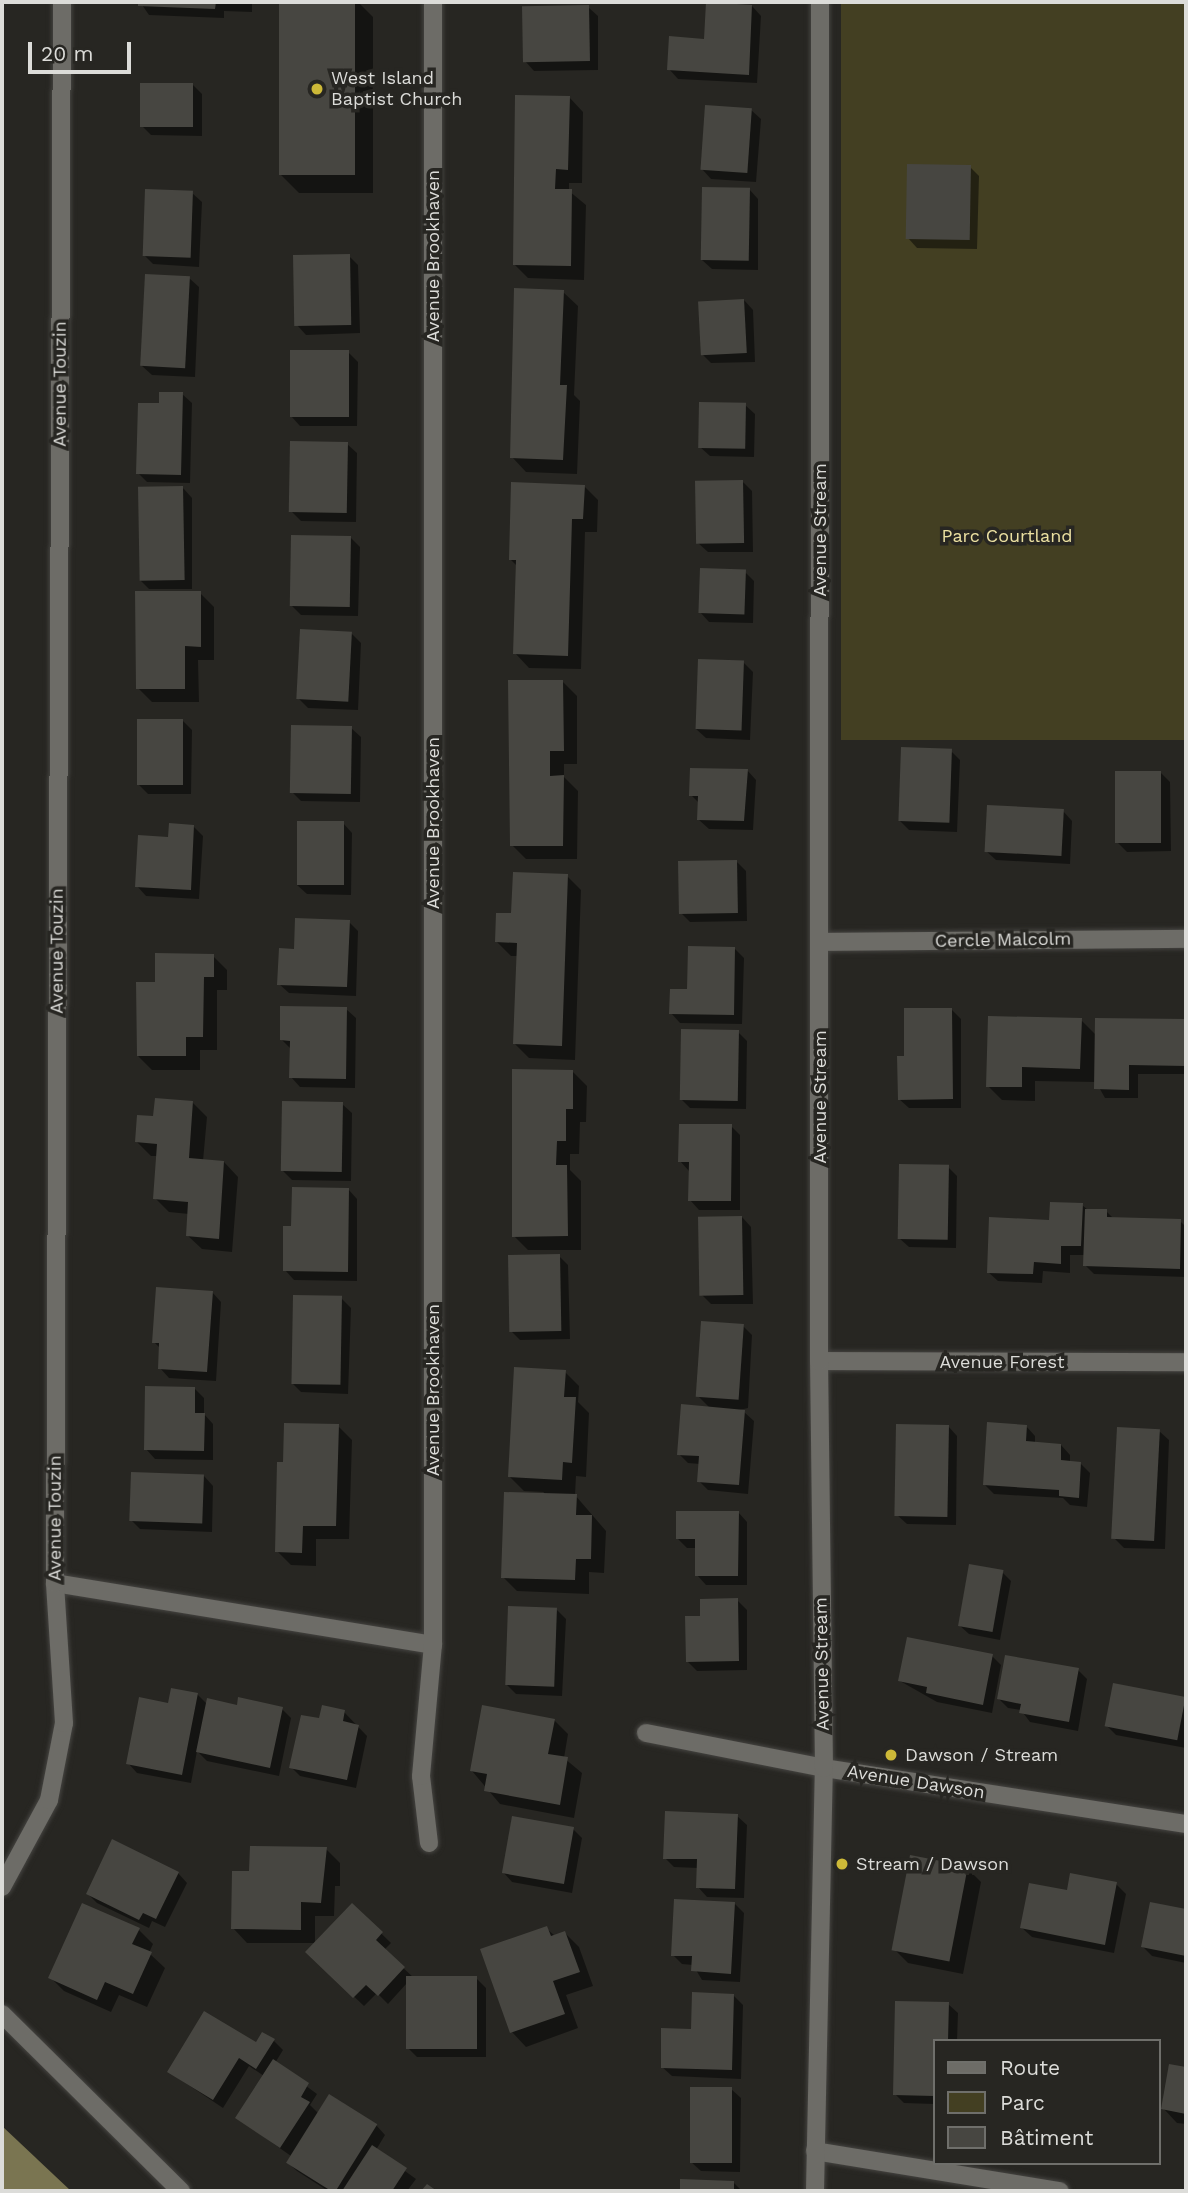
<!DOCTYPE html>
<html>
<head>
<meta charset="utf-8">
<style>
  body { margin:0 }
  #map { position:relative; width:1188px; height:2193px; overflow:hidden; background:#272622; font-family:"Work Sans",sans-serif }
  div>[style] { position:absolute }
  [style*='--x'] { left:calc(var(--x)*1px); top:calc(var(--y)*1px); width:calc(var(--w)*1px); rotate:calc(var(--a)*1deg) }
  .green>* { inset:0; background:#433f22; transform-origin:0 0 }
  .water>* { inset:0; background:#7a7551 }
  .shadow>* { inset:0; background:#0007 }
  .building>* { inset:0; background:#474641; transform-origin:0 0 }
  .roads { filter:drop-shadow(0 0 2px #454441) drop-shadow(0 0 2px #454441) }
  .street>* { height:18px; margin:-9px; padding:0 9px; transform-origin:9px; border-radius:9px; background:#6d6c67 }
  .secondary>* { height:18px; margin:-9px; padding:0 9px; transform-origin:9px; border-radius:9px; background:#6d6c67 }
  .dots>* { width:19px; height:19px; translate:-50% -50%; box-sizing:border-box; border:4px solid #272622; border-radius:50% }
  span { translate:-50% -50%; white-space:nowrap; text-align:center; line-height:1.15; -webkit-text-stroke:7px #272622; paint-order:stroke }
  .poi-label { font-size:18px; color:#dcdcd9 }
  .left { translate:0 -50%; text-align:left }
  .street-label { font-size:18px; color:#dcdcd9 }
  .park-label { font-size:18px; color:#ebe0a1 }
  .frame { position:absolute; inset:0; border:4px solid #dcdcd9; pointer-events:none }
  .legend { position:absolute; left:933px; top:2039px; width:228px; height:126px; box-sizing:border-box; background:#272622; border:2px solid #6f6f6b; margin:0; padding:9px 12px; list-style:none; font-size:21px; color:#dcdcd9 }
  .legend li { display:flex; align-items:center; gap:14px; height:35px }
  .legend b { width:35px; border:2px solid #6f6f6b }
  .scale { position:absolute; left:28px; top:42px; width:103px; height:32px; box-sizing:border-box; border:4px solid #dcdcd9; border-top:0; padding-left:9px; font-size:21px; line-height:24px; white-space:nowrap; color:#dcdcd9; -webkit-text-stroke:5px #272622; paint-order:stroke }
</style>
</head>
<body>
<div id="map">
  <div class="green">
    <i style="left:841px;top:2px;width:345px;height:738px"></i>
  </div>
  <div class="water">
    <i style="clip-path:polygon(2px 2126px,71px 2191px,2px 2191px)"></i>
  </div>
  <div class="shadow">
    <i style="clip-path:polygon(140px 2px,252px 2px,252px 12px,224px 11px,224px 18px,149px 15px)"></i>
    <i style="clip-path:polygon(281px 2px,358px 2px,373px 17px,373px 193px,299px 193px,281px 175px)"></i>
    <i style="clip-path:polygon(752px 6px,761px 16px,757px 83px,678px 79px,669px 69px)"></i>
    <i style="clip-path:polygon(588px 7px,598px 16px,598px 70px,534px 71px,525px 61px)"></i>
    <i style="clip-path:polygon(192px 84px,202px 94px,202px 136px,151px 135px,142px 126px)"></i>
    <i style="clip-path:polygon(569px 97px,583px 112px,582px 183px,569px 183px,569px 191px,586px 205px,584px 280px,528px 278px,514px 264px)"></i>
    <i style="clip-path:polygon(751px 110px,761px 119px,756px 182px,711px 179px,702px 169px)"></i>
    <i style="clip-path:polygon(970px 167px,979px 176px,977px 249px,917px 248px,908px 238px)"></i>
    <i style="clip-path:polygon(749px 189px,758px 199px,758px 270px,712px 269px,702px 260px)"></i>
    <i style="clip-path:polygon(192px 193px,202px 202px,199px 267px,153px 264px,144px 255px)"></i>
    <i style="clip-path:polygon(349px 256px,358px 265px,360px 333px,306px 335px,297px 325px)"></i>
    <i style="clip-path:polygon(189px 278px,199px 287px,195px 377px,152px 375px,142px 366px)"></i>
    <i style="clip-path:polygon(563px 292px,578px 306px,574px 395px,580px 401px,577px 474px,526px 472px,512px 457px)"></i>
    <i style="clip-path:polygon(744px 300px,753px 310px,755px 362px,711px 363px,702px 354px)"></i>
    <i style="clip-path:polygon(348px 352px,358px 362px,357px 426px,300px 426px,291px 416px)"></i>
    <i style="clip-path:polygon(182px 394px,192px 403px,190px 483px,147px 482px,138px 473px,161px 405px)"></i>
    <i style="clip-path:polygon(745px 405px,755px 414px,754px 457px,710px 456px,700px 447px)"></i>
    <i style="clip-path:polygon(347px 444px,357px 453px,356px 522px,301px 521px,291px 511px)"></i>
    <i style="clip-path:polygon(743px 482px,752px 491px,753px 552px,708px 552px,698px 543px)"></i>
    <i style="clip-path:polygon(584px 486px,598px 500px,597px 532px,585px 532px,581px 669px,529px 668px,515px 653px,518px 567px,510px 559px)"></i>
    <i style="clip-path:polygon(183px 488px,192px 498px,192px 589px,149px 589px,140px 580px)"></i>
    <i style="clip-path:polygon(350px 537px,360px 547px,358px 616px,301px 615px,291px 605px)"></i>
    <i style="clip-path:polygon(745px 572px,754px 581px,753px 623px,709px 622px,700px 612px)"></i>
    <i style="clip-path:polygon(200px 593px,214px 607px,214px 660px,198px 660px,199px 702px,152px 702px,138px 688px)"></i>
    <i style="clip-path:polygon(351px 633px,361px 643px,358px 710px,308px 708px,299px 699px)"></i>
    <i style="clip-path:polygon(743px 662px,753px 672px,750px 740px,706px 738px,696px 729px)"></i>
    <i style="clip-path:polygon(563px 682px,577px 696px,577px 764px,564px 764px,564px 777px,578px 791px,577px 859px,526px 859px,512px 845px)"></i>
    <i style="clip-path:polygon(182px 720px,192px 730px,191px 794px,148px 794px,138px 784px)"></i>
    <i style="clip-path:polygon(351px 728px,361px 737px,360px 802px,301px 801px,292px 792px)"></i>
    <i style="clip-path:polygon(951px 751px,960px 760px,957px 832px,909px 830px,899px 820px)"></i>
    <i style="clip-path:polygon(747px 770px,756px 780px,753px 830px,709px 829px,699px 820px,699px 803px,691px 795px)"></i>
    <i style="clip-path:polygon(1161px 773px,1170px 782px,1171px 851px,1127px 852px,1118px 843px)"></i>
    <i style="clip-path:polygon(1063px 811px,1072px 821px,1070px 864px,996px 860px,986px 851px)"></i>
    <i style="clip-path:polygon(343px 823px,352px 833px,351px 895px,307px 894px,297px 885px)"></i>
    <i style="clip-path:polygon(193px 826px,203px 836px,199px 899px,146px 896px,137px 886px,170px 838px)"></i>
    <i style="clip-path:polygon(737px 862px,746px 871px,747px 921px,690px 922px,681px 913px)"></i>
    <i style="clip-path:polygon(567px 876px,581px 890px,575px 1060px,529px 1058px,515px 1044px,518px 956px,511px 956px,497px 942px,513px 915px)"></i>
    <i style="clip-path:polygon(349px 922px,358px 931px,356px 996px,289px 993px,279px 984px,296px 950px)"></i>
    <i style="clip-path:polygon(735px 949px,744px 958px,742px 1024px,680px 1023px,671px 1013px)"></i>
    <i style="clip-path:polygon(213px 956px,227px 970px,227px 990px,217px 990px,217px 1050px,200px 1050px,200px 1070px,152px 1070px,138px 1056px,157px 983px)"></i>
    <i style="clip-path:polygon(346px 1009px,356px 1018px,355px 1088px,300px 1087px,291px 1077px,291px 1049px,282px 1040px)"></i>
    <i style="clip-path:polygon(952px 1010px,961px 1019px,961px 1108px,909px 1108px,899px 1099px,906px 1058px)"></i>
    <i style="clip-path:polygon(1081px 1020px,1096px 1035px,1186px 1021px,1186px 1074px,1138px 1074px,1138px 1098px,1105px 1098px,1096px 1082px,1035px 1081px,1035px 1101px,1002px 1100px,988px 1086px)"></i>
    <i style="clip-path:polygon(738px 1032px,747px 1041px,746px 1109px,690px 1108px,681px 1099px)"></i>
    <i style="clip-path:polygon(573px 1072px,587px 1086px,586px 1122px,580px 1122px,579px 1154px,570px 1154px,570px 1170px,581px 1181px,581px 1250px,528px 1250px,514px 1236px)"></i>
    <i style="clip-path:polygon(192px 1102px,207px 1117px,203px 1161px,224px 1162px,238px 1177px,232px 1252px,202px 1249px,187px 1235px,189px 1214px,169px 1212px,155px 1198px,158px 1156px,151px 1156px,137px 1142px)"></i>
    <i style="clip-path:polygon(342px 1104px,352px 1113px,351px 1181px,292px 1180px,283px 1171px)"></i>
    <i style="clip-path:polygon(731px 1126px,740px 1135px,740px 1210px,699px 1210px,690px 1200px,689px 1171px,680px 1161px)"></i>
    <i style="clip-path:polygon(948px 1167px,957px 1176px,956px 1248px,909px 1247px,899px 1238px)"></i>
    <i style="clip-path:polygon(348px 1189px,357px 1199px,357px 1281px,294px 1280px,285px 1270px,293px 1228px)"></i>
    <i style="clip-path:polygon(1082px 1205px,1088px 1210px,1106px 1211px,1114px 1219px,1180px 1221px,1186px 1227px,1186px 1277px,1094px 1274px,1085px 1265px,1085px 1255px,1070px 1255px,1070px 1273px,1043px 1271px,1042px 1283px,998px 1281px,988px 1272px)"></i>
    <i style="clip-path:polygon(742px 1217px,751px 1227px,753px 1304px,711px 1304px,702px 1295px)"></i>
    <i style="clip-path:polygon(559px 1256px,568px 1265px,570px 1339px,520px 1340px,511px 1331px)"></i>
    <i style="clip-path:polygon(212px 1292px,221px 1302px,216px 1381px,169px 1378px,160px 1368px,161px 1349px,154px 1342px)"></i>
    <i style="clip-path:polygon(341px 1298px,351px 1308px,348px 1394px,301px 1392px,292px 1383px)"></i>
    <i style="clip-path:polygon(743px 1326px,752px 1335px,748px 1408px,735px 1411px,744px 1412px,754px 1421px,748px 1494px,708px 1490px,699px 1481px,700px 1464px,688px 1463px,679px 1454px,711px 1409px,698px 1396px)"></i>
    <i style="clip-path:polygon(565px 1372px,579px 1386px,578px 1402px,589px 1413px,586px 1477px,576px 1476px,575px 1495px,606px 1531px,604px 1573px,589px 1572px,589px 1594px,517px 1591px,503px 1577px,544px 1492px,524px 1491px,510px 1477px)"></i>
    <i style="clip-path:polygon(195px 1389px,204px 1398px,204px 1414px,213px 1424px,213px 1460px,155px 1459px,146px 1449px)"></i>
    <i style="clip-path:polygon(338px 1426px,352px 1440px,349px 1539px,316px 1539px,316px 1566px,291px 1565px,277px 1551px,284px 1463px)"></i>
    <i style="clip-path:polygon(948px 1426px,957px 1436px,956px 1525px,907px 1524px,897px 1515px)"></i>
    <i style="clip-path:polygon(1026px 1426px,1035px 1436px,1035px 1444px,1061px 1445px,1070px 1455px,1070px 1463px,1080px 1463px,1090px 1473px,1087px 1507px,1070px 1505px,1063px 1498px,994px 1494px,985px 1485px)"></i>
    <i style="clip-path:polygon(1159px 1431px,1169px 1440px,1165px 1549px,1124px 1548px,1114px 1538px)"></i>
    <i style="clip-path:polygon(204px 1476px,213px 1486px,212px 1532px,140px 1529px,131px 1520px)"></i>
    <i style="clip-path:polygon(738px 1512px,747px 1522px,747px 1585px,706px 1585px,697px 1575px,697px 1548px,687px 1548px,678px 1539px)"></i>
    <i style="clip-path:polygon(1002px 1572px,1011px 1581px,1000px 1640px,969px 1634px,959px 1625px)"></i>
    <i style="clip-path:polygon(737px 1600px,747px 1610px,747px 1670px,697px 1671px,687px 1661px,702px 1618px)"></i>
    <i style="clip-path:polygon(556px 1609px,566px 1619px,562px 1696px,516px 1694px,507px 1685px)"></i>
    <i style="clip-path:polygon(992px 1656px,1001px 1665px,992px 1713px,937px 1702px,900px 1681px)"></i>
    <i style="clip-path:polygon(1078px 1670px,1087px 1679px,1078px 1731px,1030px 1722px,1021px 1710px,1008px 1708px,999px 1699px)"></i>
    <i style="clip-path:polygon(1114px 1685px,1186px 1699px,1186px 1748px,1116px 1735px,1106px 1725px)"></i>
    <i style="clip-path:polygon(197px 1694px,208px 1705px,282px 1709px,291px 1718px,279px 1776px,207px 1761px,197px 1751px,191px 1783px,137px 1773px,128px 1763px,169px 1705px)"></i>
    <i style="clip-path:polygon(344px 1712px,367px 1736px,356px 1788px,300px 1776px,291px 1767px,320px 1720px)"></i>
    <i style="clip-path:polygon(554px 1720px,568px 1734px,564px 1758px,582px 1773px,574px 1818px,500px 1804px,472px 1771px)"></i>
    <i style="clip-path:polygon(737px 1816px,747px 1825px,744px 1898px,707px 1897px,698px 1887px,698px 1868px,674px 1867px,665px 1858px)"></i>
    <i style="clip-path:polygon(573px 1829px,582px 1838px,572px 1893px,512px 1882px,503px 1872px)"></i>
    <i style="clip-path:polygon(326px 1849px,340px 1863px,340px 1886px,335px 1886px,334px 1916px,315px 1916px,315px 1943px,247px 1943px,233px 1928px,251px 1873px)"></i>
    <i style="clip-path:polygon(967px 1868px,981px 1882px,963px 1974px,908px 1963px,894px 1949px)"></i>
    <i style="clip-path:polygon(178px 1873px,187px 1883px,165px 1927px,152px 1921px,149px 1928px,97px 1903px,88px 1894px)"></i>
    <i style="clip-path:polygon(1116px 1884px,1126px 1894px,1114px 1953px,1032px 1937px,1022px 1928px,1069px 1892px)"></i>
    <i style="clip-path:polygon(735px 1904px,744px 1913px,740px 1982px,702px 1980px,693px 1965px,682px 1964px,673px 1955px)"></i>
    <i style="clip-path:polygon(1151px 1904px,1186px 1911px,1186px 1963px,1152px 1956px,1143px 1947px)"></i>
    <i style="clip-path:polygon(352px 1905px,391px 1943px,384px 1950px,414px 1978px,476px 1978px,486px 1988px,486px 2057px,417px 2057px,408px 2048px,407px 1983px,388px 2004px,377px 1993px,364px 2006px,307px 1952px)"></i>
    <i style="clip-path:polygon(546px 1928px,555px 1936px,565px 1933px,579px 1947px,593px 1986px,566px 1995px,578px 2028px,526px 2047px,512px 2032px,482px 1950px)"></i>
    <i style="clip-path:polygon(139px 1930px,153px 1944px,149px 1953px,165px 1968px,147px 2007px,119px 1995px,111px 2012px,64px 1991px,50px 1977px)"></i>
    <i style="clip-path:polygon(733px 1995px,743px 2005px,741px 2079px,672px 2076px,662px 2067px,693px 2031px)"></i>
    <i style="clip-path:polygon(948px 2004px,958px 2013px,957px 2041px,934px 2041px,934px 2104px,904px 2103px,895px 2094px)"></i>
    <i style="clip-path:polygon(274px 2041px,283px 2050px,275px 2063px,317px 2094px,310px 2105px,318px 2113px,376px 2125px,385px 2135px,376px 2150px,416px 2179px,407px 2191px,328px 2191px,297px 2171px,287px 2162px,291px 2156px,237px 2118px,264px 2076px,249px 2066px,223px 2108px,169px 2072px)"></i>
    <i style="clip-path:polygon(1170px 2066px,1186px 2069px,1186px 2124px,1177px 2123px,1163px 2108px)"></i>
    <i style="clip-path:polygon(731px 2089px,741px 2098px,740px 2172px,701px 2171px,691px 2162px)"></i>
    <i style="clip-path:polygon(682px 2181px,734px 2183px,742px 2191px,682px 2191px)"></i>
  </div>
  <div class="building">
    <i style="clip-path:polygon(138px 2px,216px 2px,215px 9px,138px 6px)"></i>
    <i style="left:279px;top:2px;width:76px;height:173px"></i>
    <i style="clip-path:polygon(706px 2px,752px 5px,749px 75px,667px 70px,669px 36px,704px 39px)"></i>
    <i style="left:589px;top:5px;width:56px;height:67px;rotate:89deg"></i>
    <i style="left:140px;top:83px;width:53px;height:44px"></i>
    <i style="clip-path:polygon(515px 95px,570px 96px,568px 170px,556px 169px,555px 189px,572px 189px,571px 266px,513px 265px)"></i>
    <i style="left:705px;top:105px;width:47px;height:65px;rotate:4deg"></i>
    <i style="left:907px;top:164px;width:64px;height:75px;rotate:1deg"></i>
    <i style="left:702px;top:187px;width:48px;height:73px;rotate:1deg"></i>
    <i style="left:145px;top:189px;width:48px;height:67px;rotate:2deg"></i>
    <i style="left:350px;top:254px;width:71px;height:57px;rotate:89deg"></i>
    <i style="left:145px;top:274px;width:45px;height:92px;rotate:3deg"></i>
    <i style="clip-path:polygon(514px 288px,564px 290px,560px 385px,567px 385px,563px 460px,510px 458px)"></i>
    <i style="left:744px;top:299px;width:54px;height:46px;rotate:87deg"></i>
    <i style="left:290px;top:350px;width:59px;height:67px"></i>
    <i style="clip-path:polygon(159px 392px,183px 392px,181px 475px,136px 474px,138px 403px,159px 403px)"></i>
    <i style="left:699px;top:402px;width:47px;height:46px;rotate:1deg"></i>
    <i style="left:290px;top:441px;width:58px;height:71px;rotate:1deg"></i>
    <i style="left:743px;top:480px;width:63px;height:48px;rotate:89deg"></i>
    <i style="clip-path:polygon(511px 482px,585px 485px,583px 519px,572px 519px,568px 656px,513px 654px,516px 560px,509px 560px)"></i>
    <i style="left:183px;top:486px;width:94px;height:45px;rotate:89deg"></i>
    <i style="left:291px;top:535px;width:60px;height:71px;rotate:1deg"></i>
    <i style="left:700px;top:568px;width:46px;height:45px;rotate:2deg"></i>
    <i style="clip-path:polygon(135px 591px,201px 591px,201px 647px,185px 646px,185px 689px,136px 689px)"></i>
    <i style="left:300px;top:629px;width:52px;height:70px;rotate:3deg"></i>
    <i style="left:698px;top:659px;width:46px;height:70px;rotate:2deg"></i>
    <i style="clip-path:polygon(508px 680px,563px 680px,564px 751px,550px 751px,550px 776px,564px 775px,563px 846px,510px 846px)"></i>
    <i style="left:137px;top:719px;width:46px;height:66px"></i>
    <i style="left:291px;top:725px;width:61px;height:68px;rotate:1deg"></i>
    <i style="left:901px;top:747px;width:51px;height:74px;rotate:2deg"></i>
    <i style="clip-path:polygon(690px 768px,748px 769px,744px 821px,697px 820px,698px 796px,689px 796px)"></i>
    <i style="left:1115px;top:771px;width:46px;height:72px"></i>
    <i style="left:987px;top:805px;width:77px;height:47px;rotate:3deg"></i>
    <i style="left:297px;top:821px;width:47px;height:64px"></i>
    <i style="clip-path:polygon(169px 823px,194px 825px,191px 890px,135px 887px,138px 835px,168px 837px)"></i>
    <i style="left:737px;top:860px;width:53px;height:59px;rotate:89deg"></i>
    <i style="clip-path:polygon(513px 872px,568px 874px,562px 1046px,513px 1044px,517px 943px,495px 942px,496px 913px,511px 913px)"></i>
    <i style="clip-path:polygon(295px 918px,350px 920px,347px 987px,277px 985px,279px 948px,294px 949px)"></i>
    <i style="clip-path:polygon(688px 946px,735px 947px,734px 1015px,669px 1014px,670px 989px,687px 989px)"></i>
    <i style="clip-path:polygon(155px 953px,214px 954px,214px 977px,204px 977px,203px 1037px,186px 1037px,186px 1056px,137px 1056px,136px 982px,155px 982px)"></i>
    <i style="clip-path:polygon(280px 1006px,347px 1007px,346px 1079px,289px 1078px,290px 1041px,280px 1040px)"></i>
    <i style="clip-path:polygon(904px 1008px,952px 1008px,953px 1099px,898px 1100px,897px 1056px,904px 1056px)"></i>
    <i style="clip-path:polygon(988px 1016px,1082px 1018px,1080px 1069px,1022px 1067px,1022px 1087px,986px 1087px)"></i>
    <i style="clip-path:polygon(1095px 1018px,1186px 1019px,1186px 1066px,1129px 1065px,1129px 1090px,1094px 1089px)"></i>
    <i style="left:681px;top:1029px;width:58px;height:71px;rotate:1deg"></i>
    <i style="clip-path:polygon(512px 1069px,573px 1070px,573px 1109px,566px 1109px,566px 1141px,557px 1141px,556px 1165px,567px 1165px,568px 1236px,512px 1237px)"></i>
    <i style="clip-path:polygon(155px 1098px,193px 1101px,189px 1158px,224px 1161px,219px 1239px,186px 1236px,188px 1202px,153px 1199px,157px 1144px,135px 1142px,137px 1115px,153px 1116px)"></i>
    <i style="left:282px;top:1101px;width:61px;height:70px;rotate:1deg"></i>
    <i style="clip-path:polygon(679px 1124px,732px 1124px,731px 1201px,688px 1201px,689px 1162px,678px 1162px)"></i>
    <i style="left:899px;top:1164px;width:50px;height:75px;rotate:1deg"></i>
    <i style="clip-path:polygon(292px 1187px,349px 1188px,348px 1272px,283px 1271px,283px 1226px,291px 1226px)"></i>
    <i style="clip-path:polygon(1050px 1202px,1083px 1203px,1081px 1246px,1061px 1246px,1061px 1264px,1034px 1262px,1033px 1274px,987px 1273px,989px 1217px,1049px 1220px)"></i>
    <i style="clip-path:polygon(1085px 1209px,1107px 1209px,1107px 1217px,1181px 1219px,1180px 1269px,1083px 1266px)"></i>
    <i style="left:742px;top:1216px;width:79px;height:44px;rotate:89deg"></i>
    <i style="left:560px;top:1254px;width:77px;height:52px;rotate:89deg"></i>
    <i style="clip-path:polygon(156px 1287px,213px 1291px,207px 1372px,158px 1369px,159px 1343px,152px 1343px)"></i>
    <i style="left:293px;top:1295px;width:49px;height:89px;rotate:1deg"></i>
    <i style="left:701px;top:1321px;width:43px;height:76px;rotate:4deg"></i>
    <i style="clip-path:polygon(514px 1367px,566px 1370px,564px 1397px,576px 1397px,572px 1463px,563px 1462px,562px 1480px,508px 1477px)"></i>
    <i style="clip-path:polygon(145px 1386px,195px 1387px,195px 1413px,205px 1413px,204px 1451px,144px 1450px)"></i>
    <i style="clip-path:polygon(681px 1404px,745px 1410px,739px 1485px,697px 1482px,699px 1456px,677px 1455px)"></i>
    <i style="clip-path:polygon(987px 1422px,1027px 1425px,1026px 1441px,1061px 1444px,1061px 1460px,1081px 1462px,1079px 1498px,1059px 1496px,1059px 1490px,983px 1485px)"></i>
    <i style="clip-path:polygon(284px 1423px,339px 1424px,336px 1526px,303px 1526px,302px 1553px,275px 1552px,277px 1462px,283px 1462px)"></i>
    <i style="left:896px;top:1424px;width:53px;height:92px;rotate:1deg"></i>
    <i style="left:1117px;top:1427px;width:43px;height:112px;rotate:3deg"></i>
    <i style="left:131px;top:1472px;width:73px;height:49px;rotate:2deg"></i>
    <i style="clip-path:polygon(504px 1492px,577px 1494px,576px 1515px,592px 1515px,591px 1559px,576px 1559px,575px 1580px,501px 1578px)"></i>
    <i style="clip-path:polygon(676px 1511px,739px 1511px,738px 1576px,695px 1576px,695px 1539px,676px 1539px)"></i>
    <i style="left:969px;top:1564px;width:35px;height:63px;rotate:10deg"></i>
    <i style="clip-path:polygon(738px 1598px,739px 1661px,686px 1662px,685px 1616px,700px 1616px,700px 1599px)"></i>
    <i style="left:508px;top:1606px;width:49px;height:79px;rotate:2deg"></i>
    <i style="clip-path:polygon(907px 1637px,993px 1654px,983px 1705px,926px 1693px,927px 1687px,898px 1681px)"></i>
    <i style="clip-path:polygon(1005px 1655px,1079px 1668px,1069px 1722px,1019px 1713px,1021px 1704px,997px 1699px)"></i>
    <i style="left:1113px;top:1683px;width:74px;height:44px;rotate:11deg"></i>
    <i style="clip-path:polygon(171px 1688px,198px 1693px,182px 1775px,126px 1764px,139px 1697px,168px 1703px)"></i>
    <i style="clip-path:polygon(238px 1697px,283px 1707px,270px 1768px,196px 1752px,207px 1698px,237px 1705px)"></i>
    <i style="clip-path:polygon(322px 1705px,345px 1710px,343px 1721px,359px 1725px,347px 1780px,289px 1768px,301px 1715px,319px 1718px)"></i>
    <i style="clip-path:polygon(482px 1705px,555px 1719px,548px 1754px,568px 1757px,560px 1805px,484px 1791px,487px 1774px,470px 1771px)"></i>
    <i style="clip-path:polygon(665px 1811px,738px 1814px,735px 1889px,696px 1888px,697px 1859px,663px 1859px)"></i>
    <i style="left:512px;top:1816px;width:63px;height:58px;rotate:10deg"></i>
    <i style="clip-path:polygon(112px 1839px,179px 1872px,156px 1919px,143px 1913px,139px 1920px,86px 1894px)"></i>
    <i style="clip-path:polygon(250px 1846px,327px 1847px,321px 1903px,301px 1902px,301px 1930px,231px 1929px,232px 1871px,249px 1871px)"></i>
    <i style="left:910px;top:1855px;width:59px;height:97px;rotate:11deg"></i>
    <i style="clip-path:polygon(1070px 1873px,1117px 1882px,1105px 1945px,1020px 1928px,1029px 1883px,1067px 1890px)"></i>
    <i style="clip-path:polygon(674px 1899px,735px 1902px,731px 1974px,691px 1971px,692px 1956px,671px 1956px)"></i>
    <i style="clip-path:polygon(1150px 1902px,1186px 1909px,1186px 1956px,1141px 1947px)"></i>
    <i style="clip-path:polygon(82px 1903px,140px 1928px,132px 1944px,152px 1952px,133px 1994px,105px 1982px,97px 2000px,48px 1978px)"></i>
    <i style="clip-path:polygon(352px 1903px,383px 1932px,376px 1940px,405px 1967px,378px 1996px,366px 1985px,353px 1998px,305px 1952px)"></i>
    <i style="clip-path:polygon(547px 1926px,551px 1936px,565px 1931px,580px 1972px,553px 1981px,565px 2014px,510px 2033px,480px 1949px)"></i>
    <i style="left:406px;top:1976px;width:71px;height:73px"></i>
    <i style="clip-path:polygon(692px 1992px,734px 1994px,732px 2070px,661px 2068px,661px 2028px,691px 2029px)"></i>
    <i style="clip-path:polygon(895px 2001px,949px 2002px,948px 2041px,934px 2041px,934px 2096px,893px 2095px)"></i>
    <i style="clip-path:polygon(204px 2011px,256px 2042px,262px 2032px,275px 2039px,256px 2069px,239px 2058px,213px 2100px,167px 2072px)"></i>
    <i style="clip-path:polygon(273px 2059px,309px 2083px,301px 2097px,310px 2102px,280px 2148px,235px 2118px)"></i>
    <i style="clip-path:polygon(1169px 2064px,1186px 2067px,1186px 2114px,1161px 2109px)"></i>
    <i style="left:690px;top:2087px;width:42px;height:76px"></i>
    <i style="left:329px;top:2094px;width:57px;height:81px;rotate:32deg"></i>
    <i style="clip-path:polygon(372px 2145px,407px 2168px,392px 2191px,342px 2191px)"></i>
    <i style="clip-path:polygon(680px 2179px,734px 2181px,734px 2191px,680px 2191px)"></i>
    <i style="clip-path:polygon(427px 2184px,437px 2191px,421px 2191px)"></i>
  </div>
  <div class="roads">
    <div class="street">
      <i style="--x:820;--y:942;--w:366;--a:-0.5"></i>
      <i style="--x:819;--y:1361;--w:367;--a:0.2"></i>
      <i style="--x:55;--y:1583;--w:383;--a:9.3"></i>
      <i style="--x:646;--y:1733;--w:181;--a:11.1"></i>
      <i style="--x:824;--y:1768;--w:366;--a:8.8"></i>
      <i style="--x:429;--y:1843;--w:67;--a:-96.8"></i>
      <i style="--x:421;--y:1776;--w:132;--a:-84.8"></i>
      <i style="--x:433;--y:1645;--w:1643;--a:-90"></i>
      <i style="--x:2;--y:1887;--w:99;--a:-61.6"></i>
      <i style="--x:49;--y:1800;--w:78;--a:-79"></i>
      <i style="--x:64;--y:1723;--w:140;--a:-93.7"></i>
      <i style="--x:55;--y:1583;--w:1581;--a:-89.75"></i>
      <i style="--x:815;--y:2151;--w:248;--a:9.3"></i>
      <i style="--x:815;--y:2191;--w:423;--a:-88.8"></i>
      <i style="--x:824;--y:1768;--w:407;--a:-90.7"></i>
      <i style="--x:819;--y:1361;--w:1359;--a:-89.96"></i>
    </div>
    <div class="secondary">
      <i style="--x:2;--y:2014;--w:252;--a:44.7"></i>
    </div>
  </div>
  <div class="dots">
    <i style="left:317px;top:89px;background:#cdb938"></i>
    <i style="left:891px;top:1755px;background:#cdb938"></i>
    <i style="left:842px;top:1864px;background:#cdb938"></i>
  </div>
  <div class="poi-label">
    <span class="left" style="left:331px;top:89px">West Island<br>Baptist Church</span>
    <span class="left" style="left:905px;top:1755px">Dawson / Stream</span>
    <span class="left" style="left:856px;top:1864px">Stream / Dawson</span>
  </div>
  <div class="street-label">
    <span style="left:433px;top:256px;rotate:-90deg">Avenue Brookhaven</span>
    <span style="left:60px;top:384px;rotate:-90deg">Avenue Touzin</span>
    <span style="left:820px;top:530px;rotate:-90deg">Avenue Stream</span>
    <span style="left:433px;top:823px;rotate:-90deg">Avenue Brookhaven</span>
    <span style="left:1003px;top:940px;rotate:-1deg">Cercle Malcolm</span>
    <span style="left:57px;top:951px;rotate:-90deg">Avenue Touzin</span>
    <span style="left:820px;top:1097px;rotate:-90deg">Avenue Stream</span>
    <span style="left:1002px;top:1362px">Avenue Forest</span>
    <span style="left:433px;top:1390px;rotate:-90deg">Avenue Brookhaven</span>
    <span style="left:55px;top:1518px;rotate:-90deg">Avenue Touzin</span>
    <span style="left:822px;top:1664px;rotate:-91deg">Avenue Stream</span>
    <span style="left:916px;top:1782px;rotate:9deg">Avenue Dawson</span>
  </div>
  <div class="park-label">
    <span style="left:1007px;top:536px">Parc Courtland</span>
  </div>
  <div class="frame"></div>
  <ul class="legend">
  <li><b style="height:9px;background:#6d6c67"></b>Route</li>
  <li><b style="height:19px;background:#433f22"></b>Parc</li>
  <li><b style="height:19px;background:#474641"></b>Bâtiment</li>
  </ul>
  <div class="scale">20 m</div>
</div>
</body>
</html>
